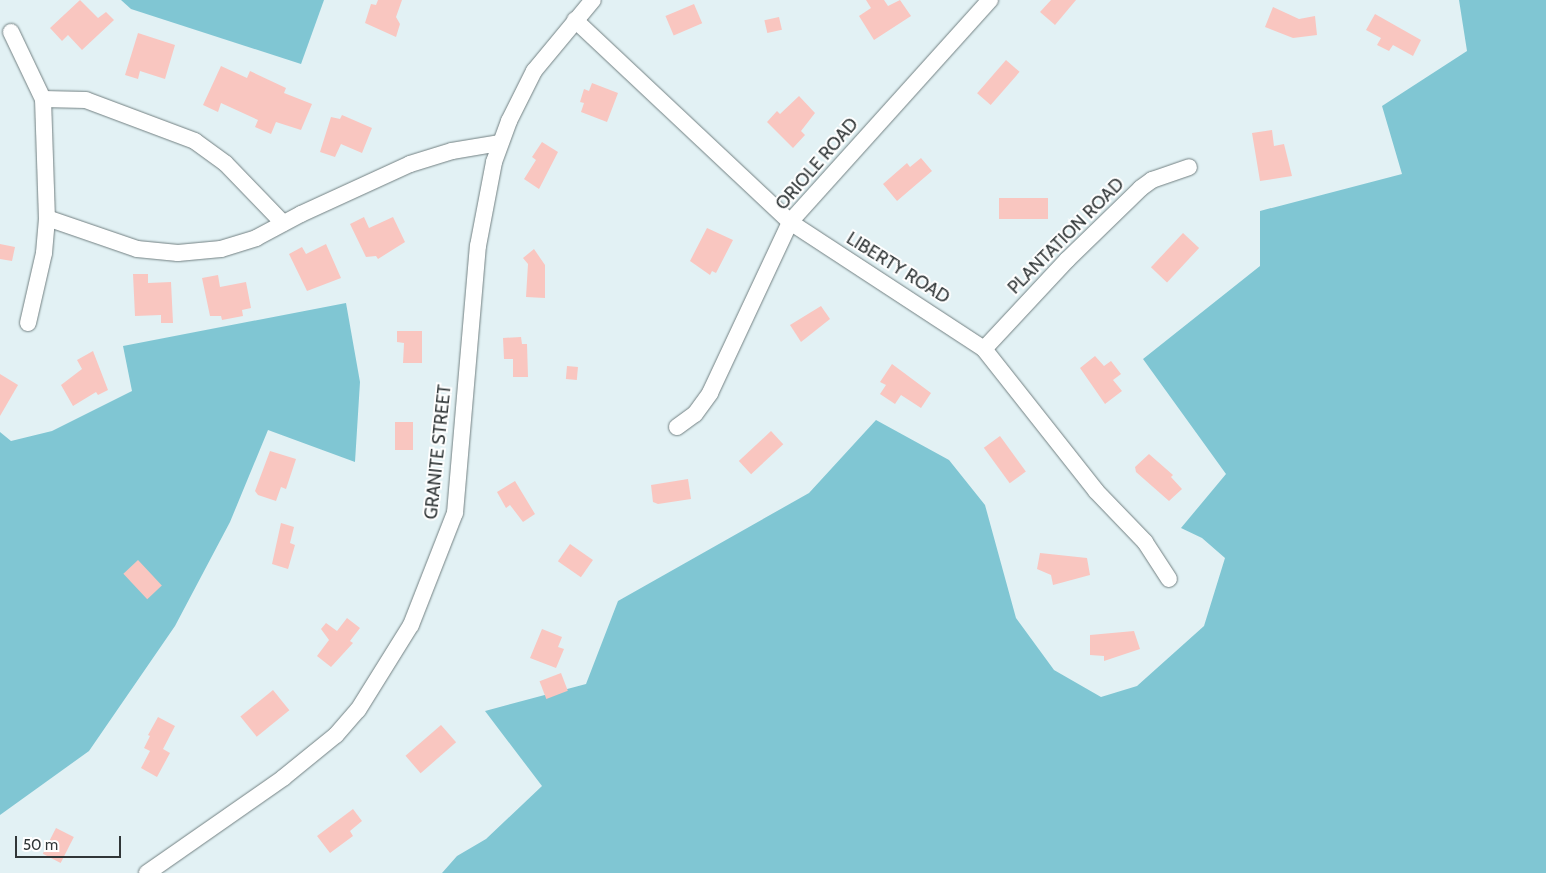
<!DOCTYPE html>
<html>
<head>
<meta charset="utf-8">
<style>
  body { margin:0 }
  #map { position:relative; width:1546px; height:873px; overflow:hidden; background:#e2f1f4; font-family:Cabin,sans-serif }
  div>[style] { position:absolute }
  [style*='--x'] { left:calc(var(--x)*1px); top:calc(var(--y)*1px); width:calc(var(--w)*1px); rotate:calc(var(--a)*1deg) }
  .forest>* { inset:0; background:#80c6d3 }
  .building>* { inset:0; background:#f9c6c0; transform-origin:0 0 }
  .roads { filter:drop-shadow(0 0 1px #728082) drop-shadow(0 0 1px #728082) }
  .minor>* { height:16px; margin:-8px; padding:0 8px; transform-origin:8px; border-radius:8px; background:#fff }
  span { translate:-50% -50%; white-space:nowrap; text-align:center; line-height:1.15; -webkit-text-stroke:4px #fff; paint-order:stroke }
  .street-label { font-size:18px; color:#303637 }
  .scale { position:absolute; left:15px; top:836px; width:106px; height:22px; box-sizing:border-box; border:2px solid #303637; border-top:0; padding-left:6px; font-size:15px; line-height:18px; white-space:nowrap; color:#303637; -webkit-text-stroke:4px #fff; paint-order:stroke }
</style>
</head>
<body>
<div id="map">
  <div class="forest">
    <i style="clip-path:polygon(121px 0,324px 0,301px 64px,131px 9px)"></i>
    <i style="clip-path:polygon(1459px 0,1546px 0,1546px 873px,442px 873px,457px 856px,486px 839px,542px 786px,485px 711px,586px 684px,618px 601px,809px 493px,876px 420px,949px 460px,985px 505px,1016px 618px,1054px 670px,1101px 697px,1137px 686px,1204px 626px,1225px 558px,1202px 538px,1181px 528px,1226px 474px,1143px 359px,1260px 266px,1260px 211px,1402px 174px,1382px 106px,1467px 51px)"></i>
    <i style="clip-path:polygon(346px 303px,360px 382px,355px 462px,268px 430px,230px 522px,175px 626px,89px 751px,0 815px,0 432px,11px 441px,52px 431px,132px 391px,123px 346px)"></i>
  </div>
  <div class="building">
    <i style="clip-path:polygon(80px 0,98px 18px,106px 12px,114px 20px,82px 50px,68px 35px,62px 41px,50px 28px)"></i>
    <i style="clip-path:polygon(378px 0,402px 0,396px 17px,400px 24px,396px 37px,365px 23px,371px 4px,376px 5px)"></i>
    <i style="clip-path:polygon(866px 0,884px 0,888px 6px,900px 0,911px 16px,874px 40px,859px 16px,871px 8px)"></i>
    <i style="clip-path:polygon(1051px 0,1076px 0,1055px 25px,1040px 12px)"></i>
    <i style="left:694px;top:4px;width:21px;height:31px;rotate:67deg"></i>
    <i style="clip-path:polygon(1273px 7px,1299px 19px,1315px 16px,1317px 35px,1293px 38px,1265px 27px)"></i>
    <i style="clip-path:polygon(1375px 14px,1421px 40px,1413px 56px,1393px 45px,1389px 51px,1377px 45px,1381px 38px,1366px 30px)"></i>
    <i style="left:779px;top:17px;width:13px;height:15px;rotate:77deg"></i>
    <i style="clip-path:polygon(138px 33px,175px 45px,165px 79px,140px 71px,138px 79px,125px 75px)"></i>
    <i style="left:1006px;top:60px;width:18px;height:44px;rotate:41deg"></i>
    <i style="clip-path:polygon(221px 66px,247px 78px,250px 71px,286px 88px,284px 93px,312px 104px,301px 130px,276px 122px,271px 134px,255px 127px,258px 120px,221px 103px,218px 112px,203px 105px)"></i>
    <i style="clip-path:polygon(592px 83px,618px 93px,607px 122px,581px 112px,584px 103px,580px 102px,584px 89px,589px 91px)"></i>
    <i style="clip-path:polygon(799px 96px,815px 113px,801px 131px,805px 135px,793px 148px,767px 122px,777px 111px,780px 114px)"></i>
    <i style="clip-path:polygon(342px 115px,372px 128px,362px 153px,341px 144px,335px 157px,320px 152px,331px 117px,340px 119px)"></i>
    <i style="clip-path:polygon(1272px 130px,1274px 146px,1284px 144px,1292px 176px,1260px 181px,1252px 133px)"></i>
    <i style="clip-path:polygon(542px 142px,558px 152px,539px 189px,524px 179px,536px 160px,532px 157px)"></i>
    <i style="clip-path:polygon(921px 158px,932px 171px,897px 201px,883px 184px,907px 163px,910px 167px)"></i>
    <i style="left:1048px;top:198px;width:21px;height:49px;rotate:90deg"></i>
    <i style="clip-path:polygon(364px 217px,369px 228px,393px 217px,405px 242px,378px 259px,376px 256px,366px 257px,350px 224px)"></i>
    <i style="clip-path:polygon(707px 228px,733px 240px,716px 273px,712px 271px,710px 275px,690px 261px)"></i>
    <i style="left:1183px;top:233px;width:22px;height:47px;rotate:43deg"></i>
    <i style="clip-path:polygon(0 244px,15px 247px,12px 261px,0 259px)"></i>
    <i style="clip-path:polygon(326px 244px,341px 278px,307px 291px,289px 254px,302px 247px,306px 254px)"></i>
    <i style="clip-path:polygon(534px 249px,545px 265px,545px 298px,526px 297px,528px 264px,523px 258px)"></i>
    <i style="clip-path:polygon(133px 274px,148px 274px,148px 283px,171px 282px,173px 323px,161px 323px,161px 315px,135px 316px)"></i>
    <i style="clip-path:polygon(218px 275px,220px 287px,246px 282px,251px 308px,242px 310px,243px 316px,222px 320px,221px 316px,210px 316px,202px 278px)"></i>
    <i style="clip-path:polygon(821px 306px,830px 319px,801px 342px,790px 325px)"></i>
    <i style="clip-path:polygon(397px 331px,422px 331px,422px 363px,403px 363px,404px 343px,397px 342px)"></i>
    <i style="clip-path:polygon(521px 337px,522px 344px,527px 344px,528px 377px,513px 377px,513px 359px,504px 359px,503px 338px)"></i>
    <i style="clip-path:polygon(93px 351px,108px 390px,98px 395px,96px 392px,73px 406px,61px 385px,82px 369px,77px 360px)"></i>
    <i style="clip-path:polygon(1095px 356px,1104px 366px,1111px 361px,1121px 374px,1113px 380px,1122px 391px,1105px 404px,1080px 368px)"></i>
    <i style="clip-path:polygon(892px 364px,931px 393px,921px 408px,901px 395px,895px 404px,880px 394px,886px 385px,880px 382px)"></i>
    <i style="left:567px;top:366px;width:11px;height:13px;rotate:5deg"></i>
    <i style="clip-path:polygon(0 374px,18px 385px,0 416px)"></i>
    <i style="left:395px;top:422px;width:18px;height:28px"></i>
    <i style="left:771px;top:431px;width:18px;height:44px;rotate:47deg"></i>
    <i style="left:1000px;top:436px;width:44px;height:20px;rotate:54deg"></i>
    <i style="clip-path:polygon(270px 451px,296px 459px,286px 489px,281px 487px,276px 501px,258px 495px,255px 491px)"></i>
    <i style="clip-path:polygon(1149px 454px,1173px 475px,1171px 477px,1182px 489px,1169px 501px,1136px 472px,1135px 467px)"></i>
    <i style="clip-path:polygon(688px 479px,691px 499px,658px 504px,653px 502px,651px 485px)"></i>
    <i style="clip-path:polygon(515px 481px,535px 514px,523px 522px,510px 505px,506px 508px,497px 492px)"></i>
    <i style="clip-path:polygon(281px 523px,294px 527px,290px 543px,295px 545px,288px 569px,272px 564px)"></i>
    <i style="left:570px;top:544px;width:28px;height:21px;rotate:35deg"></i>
    <i style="clip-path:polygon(1040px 553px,1087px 558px,1090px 575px,1053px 585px,1051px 575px,1037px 569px)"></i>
    <i style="left:138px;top:560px;width:35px;height:20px;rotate:47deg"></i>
    <i style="clip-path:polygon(347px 618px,360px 628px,350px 641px,353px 643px,331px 667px,317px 656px,329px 640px,321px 629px,326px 623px,337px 631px)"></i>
    <i style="clip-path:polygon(542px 629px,562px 637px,558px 647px,564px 649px,556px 668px,530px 658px)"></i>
    <i style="clip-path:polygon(1134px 631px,1140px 649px,1104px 661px,1104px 656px,1090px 655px,1090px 635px)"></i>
    <i style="left:561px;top:673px;width:19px;height:23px;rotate:69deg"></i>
    <i style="left:273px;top:690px;width:26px;height:42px;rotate:51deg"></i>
    <i style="clip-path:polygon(158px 717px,175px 726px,163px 749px,170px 753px,157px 777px,141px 768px,150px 751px,144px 748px,150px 736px,148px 735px)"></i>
    <i style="left:441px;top:725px;width:23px;height:47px;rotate:49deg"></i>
    <i style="clip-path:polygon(353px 809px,362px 821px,350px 831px,353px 836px,330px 853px,317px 836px)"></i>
    <i style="left:56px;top:828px;width:20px;height:29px;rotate:27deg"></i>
  </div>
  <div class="roads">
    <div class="minor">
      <i style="--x:575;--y:20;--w:295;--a:43.2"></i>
      <i style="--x:790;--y:222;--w:232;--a:33.2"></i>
      <i style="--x:984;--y:349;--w:181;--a:51.7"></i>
      <i style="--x:1096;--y:491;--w:71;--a:46.1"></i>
      <i style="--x:1145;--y:542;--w:44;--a:57"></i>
      <i style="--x:11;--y:32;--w:74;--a:64.5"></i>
      <i style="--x:283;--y:223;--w:83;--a:-134"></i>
      <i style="--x:225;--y:163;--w:37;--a:-144"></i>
      <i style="--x:195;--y:141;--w:116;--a:-159.4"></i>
      <i style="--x:86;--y:100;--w:43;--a:-178.7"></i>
      <i style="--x:43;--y:99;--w:119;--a:88.1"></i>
      <i style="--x:47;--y:218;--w:95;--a:19"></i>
      <i style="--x:137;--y:249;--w:41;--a:5.6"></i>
      <i style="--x:178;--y:253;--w:43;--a:-5.3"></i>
      <i style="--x:221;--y:249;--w:37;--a:-17"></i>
      <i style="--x:256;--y:238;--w:51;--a:-28.1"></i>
      <i style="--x:301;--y:214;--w:120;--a:-24.6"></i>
      <i style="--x:410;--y:164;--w:44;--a:-17.2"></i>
      <i style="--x:452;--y:151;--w:49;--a:-9.5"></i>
      <i style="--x:28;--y:323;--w:72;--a:-77.1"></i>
      <i style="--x:44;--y:253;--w:35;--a:-85"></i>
      <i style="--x:984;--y:349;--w:122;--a:-47"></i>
      <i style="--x:1067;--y:260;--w:103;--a:-44.2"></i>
      <i style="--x:1141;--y:188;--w:14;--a:-36"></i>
      <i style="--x:1152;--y:180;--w:39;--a:-19"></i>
      <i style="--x:677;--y:427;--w:22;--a:-36"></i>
      <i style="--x:695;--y:414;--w:26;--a:-54"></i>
      <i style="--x:710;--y:393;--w:189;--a:-64.9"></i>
      <i style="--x:790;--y:222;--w:299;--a:-48"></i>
      <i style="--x:147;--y:873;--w:166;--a:-34.9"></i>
      <i style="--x:283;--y:778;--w:68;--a:-39.1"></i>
      <i style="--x:336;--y:735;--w:33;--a:-49"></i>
      <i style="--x:358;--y:710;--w:100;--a:-58.1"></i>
      <i style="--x:411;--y:625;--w:120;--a:-68.6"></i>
      <i style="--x:455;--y:513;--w:268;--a:-85.1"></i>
      <i style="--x:478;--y:246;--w:86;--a:-79.2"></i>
      <i style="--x:494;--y:162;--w:44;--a:-69.9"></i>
      <i style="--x:509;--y:121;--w:56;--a:-63.4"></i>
      <i style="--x:534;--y:71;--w:92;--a:-50.3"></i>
    </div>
  </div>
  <div class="street-label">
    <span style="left:817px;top:164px;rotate:-49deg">ORIOLE ROAD</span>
    <span style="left:1066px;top:236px;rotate:-45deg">PLANTATION ROAD</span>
    <span style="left:898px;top:268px;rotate:32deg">LIBERTY ROAD</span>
    <span style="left:438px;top:452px;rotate:-84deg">GRANITE STREET</span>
  </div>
  <div class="scale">50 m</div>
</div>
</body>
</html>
